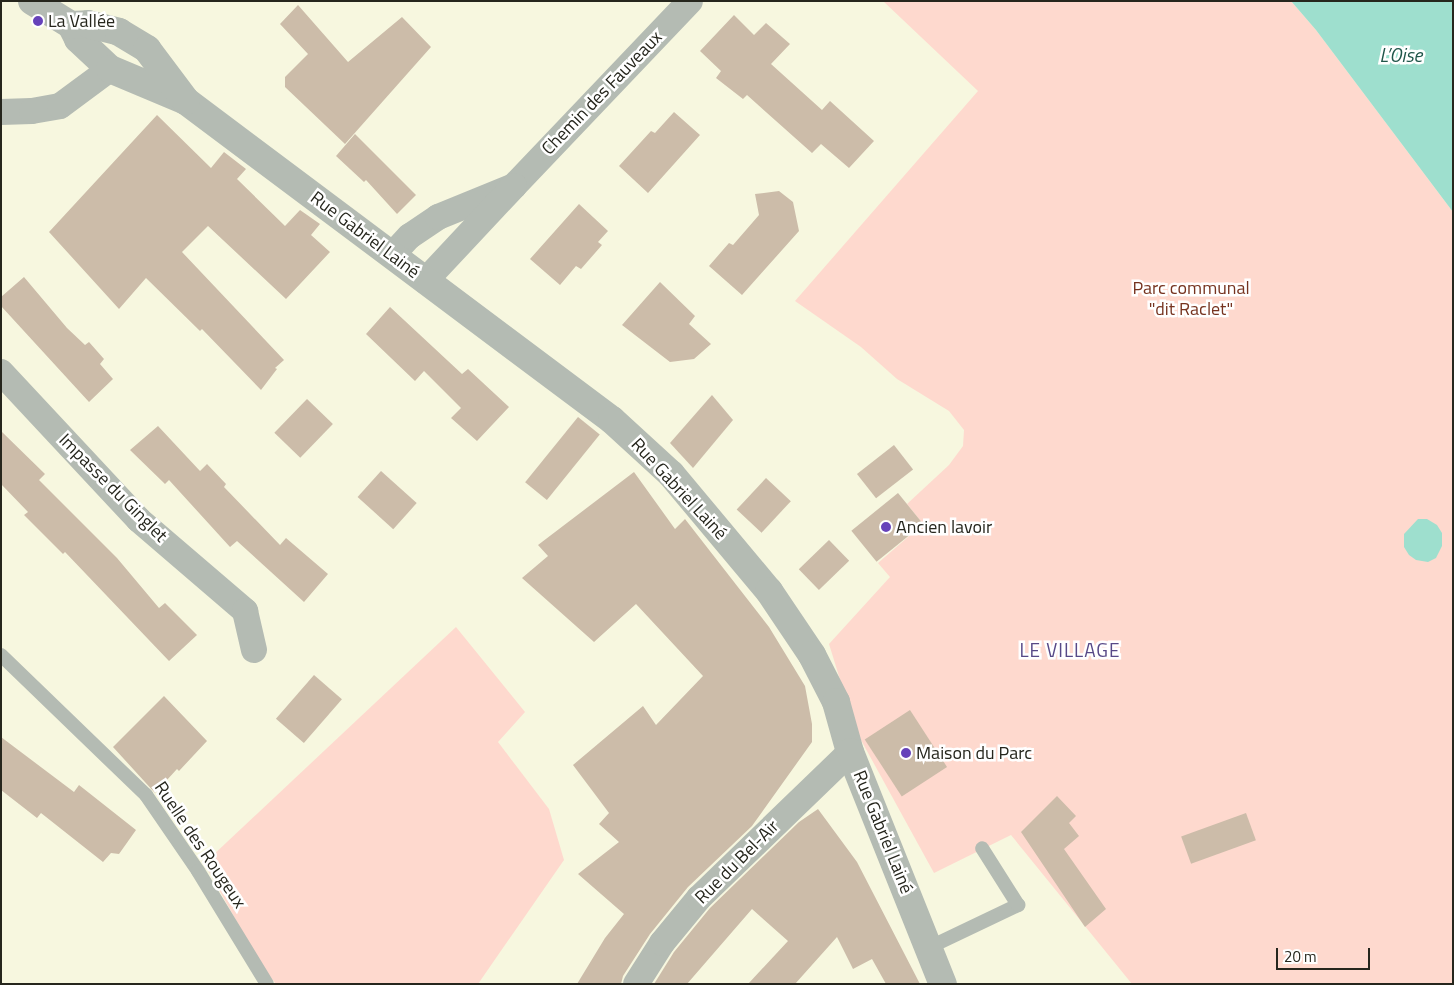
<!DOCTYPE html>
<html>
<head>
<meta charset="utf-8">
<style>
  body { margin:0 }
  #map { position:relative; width:1454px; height:985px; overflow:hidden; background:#f7f7df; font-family:"Titillium Web",sans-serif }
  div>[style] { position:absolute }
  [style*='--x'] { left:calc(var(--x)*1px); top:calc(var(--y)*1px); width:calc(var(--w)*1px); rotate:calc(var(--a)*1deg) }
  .green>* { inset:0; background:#fed9ce }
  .water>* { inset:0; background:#9edfce }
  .building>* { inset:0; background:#ccbca9; transform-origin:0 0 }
  .service>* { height:14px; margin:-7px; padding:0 7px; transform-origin:7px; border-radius:7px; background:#b4bbb3 }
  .minor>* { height:26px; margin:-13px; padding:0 13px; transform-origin:13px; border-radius:13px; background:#b4bbb3 }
  .tertiary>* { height:28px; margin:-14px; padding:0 14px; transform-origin:14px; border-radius:14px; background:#b4bbb3 }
  .dots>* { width:14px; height:14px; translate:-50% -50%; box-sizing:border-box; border:2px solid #fff; border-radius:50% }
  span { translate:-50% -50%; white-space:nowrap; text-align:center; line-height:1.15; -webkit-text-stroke:5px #fff; paint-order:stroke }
  .poi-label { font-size:18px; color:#26261d }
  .left { translate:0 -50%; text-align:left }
  .street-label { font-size:18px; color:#26261d }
  .park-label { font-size:18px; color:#76331f }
  .water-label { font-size:19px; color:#20564a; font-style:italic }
  .neighbourhood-label { font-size:19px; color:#574987; letter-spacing:1px }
  .frame { position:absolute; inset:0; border:2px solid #26261d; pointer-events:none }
  .scale { position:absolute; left:1276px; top:948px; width:94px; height:22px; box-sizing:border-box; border:2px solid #26261d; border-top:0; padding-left:6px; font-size:15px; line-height:18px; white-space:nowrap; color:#26261d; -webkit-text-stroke:4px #fff; paint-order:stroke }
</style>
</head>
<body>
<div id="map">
  <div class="green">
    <i style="clip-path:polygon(883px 1px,1291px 1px,1316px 30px,1453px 212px,1453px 984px,1132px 984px,1011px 835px,934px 873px,856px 731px,829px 644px,890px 577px,878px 563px,923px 524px,907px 504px,949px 465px,963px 446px,964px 430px,949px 411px,897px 379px,861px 347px,795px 301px,978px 91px)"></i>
    <i style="clip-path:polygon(456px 627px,525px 712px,498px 742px,549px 809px,564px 860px,478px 984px,276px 984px,261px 965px,208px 870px,210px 858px)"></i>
  </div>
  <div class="water">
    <i style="clip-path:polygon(1291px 1px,1453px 1px,1453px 212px,1316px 30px)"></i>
    <i style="clip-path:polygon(1418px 519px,1427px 519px,1437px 525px,1442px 533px,1442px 546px,1436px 558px,1428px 562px,1416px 560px,1409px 555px,1404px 547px,1404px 534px)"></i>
  </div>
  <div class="building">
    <i style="clip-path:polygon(298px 5px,348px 62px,402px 17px,431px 47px,345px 144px,285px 87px,285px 77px,308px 54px,280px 24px)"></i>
    <i style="clip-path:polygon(734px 15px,754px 35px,766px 23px,790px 44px,771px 64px,822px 110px,830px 101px,874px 141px,849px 168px,821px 144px,812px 153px,747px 95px,743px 99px,716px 78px,721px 71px,700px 51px)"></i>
    <i style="clip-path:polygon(674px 112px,700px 135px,648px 193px,619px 166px,651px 131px,655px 133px)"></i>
    <i style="clip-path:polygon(157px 115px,211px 168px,224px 152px,246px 169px,237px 179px,285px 226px,300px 210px,320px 224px,311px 235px,330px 252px,286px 299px,208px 226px,182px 252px,284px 360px,275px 368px,277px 369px,261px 390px,202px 329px,200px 331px,146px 278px,119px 309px,49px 232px)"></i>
    <i style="clip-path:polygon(355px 134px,416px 195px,397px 214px,366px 180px,364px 182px,336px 156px)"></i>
    <i style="clip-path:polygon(779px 191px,793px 202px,799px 231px,742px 295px,709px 266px,729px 243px,733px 245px,759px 215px,755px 194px)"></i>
    <i style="clip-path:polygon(579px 204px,608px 231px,598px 242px,602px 245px,581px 269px,576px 266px,560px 285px,530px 259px)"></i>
    <i style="clip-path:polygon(24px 277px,67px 328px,85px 345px,89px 342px,104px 359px,100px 364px,113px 379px,89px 402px,1px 306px,1px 297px)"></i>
    <i style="clip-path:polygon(660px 282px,695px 316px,689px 324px,711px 344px,694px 359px,670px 362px,622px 325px)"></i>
    <i style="clip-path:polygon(390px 307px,462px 374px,468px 369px,509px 407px,477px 441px,451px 418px,461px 408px,424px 371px,415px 381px,366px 334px)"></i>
    <i style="clip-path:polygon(712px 395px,733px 420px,693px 468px,670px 443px)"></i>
    <i style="left:307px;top:399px;width:36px;height:47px;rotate:44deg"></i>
    <i style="left:578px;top:417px;width:28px;height:84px;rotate:39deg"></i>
    <i style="clip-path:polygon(158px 426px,200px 471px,207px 464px,226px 484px,224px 487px,280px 545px,286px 538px,328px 574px,304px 602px,237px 541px,230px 547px,169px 480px,165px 484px,130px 450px)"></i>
    <i style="clip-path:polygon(1px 431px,45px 474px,39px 480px,117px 558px,159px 608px,165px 603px,197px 635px,169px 661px,65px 552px,63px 554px,24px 515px,28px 512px,1px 484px)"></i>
    <i style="left:894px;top:445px;width:31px;height:47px;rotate:52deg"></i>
    <i style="left:381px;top:471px;width:48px;height:35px;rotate:42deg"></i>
    <i style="clip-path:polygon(634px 472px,675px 529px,685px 519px,769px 627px,805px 686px,812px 724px,812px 742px,752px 826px,688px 887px,650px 934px,623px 976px,621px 984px,577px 984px,605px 938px,624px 914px,578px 874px,619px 842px,599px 824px,609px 813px,573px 765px,643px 706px,656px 725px,703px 676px,636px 604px,594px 642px,522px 578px,548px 556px,538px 545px)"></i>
    <i style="left:766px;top:478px;width:34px;height:43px;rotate:43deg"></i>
    <i style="left:898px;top:493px;width:40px;height:60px;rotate:51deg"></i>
    <i style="left:829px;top:540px;width:29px;height:42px;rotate:46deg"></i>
    <i style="left:314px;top:675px;width:37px;height:58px;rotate:41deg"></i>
    <i style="clip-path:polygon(164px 696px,207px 741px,179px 771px,177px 769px,155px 793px,113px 747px)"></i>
    <i style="left:910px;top:710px;width:68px;height:54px;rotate:57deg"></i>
    <i style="clip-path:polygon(1px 737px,74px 792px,79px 785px,136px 830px,119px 854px,111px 853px,103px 862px,41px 813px,37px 818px,1px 790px)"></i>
    <i style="clip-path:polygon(1057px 796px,1076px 816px,1069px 823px,1079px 836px,1064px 849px,1106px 909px,1085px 927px,1021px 832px)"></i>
    <i style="clip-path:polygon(818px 809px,857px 862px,920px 984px,886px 984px,872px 959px,853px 969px,837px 937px,795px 984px,748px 984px,788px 941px,752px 909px,687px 984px,654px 984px,674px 952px,710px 908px,799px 822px)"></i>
    <i style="left:1246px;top:813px;width:29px;height:69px;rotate:70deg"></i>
  </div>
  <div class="service">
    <i style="--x:1;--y:655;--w:202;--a:44"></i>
    <i style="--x:146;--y:795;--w:92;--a:55.6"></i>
    <i style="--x:198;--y:871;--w:132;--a:58.6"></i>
    <i style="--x:930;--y:947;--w:98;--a:-25.5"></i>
    <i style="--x:1018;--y:905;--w:67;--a:-122.3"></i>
  </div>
  <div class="minor">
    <i style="--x:1;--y:112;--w:31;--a:-2"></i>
    <i style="--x:32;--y:111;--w:28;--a:-10"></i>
    <i style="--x:60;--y:106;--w:62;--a:-36.5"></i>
    <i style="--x:514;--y:186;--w:255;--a:-46.4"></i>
    <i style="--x:392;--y:255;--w:26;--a:-47"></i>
    <i style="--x:410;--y:236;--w:34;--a:-34"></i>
    <i style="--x:438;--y:217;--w:82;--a:-22.2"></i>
    <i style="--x:514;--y:186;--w:130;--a:133.1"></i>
    <i style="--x:1;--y:372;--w:202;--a:47"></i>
    <i style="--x:139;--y:520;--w:140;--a:40.6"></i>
    <i style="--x:245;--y:611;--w:40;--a:77"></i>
    <i style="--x:636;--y:984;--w:49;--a:-57.6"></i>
    <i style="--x:662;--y:943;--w:58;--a:-50.6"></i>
    <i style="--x:699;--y:898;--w:210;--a:-44"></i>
  </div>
  <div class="tertiary">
    <i style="--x:32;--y:1;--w:46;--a:31.6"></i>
    <i style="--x:71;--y:25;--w:16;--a:63"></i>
    <i style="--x:78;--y:39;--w:44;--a:43.2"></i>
    <i style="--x:110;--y:69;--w:82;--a:22.8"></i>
    <i style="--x:186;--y:101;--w:532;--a:36.83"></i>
    <i style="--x:612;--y:420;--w:80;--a:42.5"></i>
    <i style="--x:671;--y:474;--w:153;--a:50.1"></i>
    <i style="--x:769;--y:591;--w:77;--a:56.1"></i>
    <i style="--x:812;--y:655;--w:53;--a:62.9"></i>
    <i style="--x:836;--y:702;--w:52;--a:74.4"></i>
    <i style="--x:850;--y:752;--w:250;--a:68.2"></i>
    <i style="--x:71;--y:25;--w:17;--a:-3"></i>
    <i style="--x:88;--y:24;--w:32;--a:14"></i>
    <i style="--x:119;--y:32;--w:33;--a:31"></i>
    <i style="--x:147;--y:49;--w:65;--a:53.1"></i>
  </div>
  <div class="dots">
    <i style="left:38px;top:21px;background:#6642ba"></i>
    <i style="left:886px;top:527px;background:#6642ba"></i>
    <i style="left:906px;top:753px;background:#6642ba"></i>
  </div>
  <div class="poi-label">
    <span class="left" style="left:48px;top:21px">La Vallée</span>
    <span class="left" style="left:896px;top:527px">Ancien lavoir</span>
    <span class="left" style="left:916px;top:753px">Maison du Parc</span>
  </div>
  <div class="street-label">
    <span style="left:602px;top:93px;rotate:-46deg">Chemin des Fauveaux</span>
    <span style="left:365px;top:235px;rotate:37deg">Rue Gabriel Lainé</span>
    <span style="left:113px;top:488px;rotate:45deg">Impasse du Ginglet</span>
    <span style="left:679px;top:489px;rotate:47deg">Rue Gabriel Lainé</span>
    <span style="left:883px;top:832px;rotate:68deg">Rue Gabriel Lainé</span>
    <span style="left:200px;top:845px;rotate:56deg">Ruelle des Rougeux</span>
    <span style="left:737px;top:862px;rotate:-45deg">Rue du Bel-Air</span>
  </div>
  <div class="park-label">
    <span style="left:1191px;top:299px">Parc communal<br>"dit Raclet"</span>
  </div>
  <div class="water-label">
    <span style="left:1401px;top:55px">L’Oise</span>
  </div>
  <div class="neighbourhood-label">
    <span style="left:1070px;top:650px">LE VILLAGE</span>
  </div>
  <div class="frame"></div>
  <div class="scale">20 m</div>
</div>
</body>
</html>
